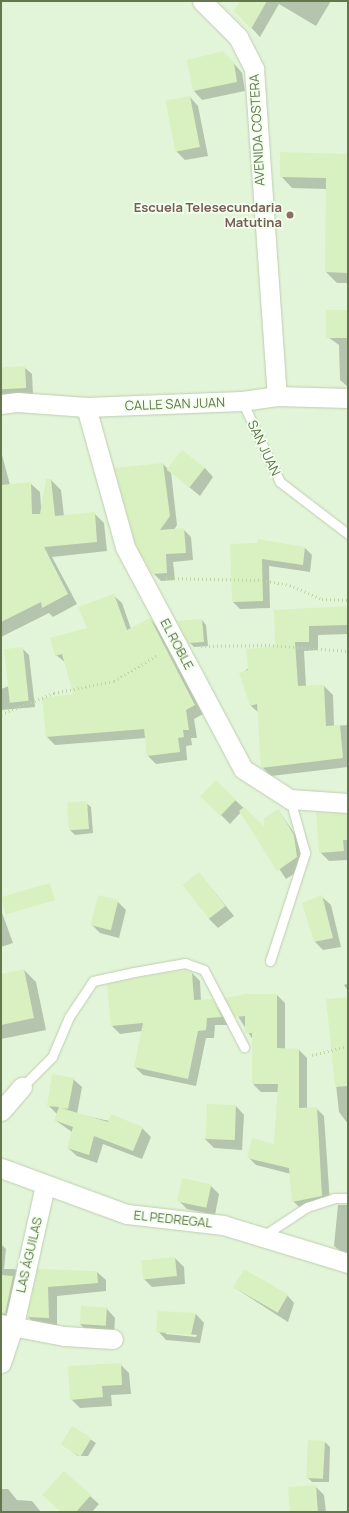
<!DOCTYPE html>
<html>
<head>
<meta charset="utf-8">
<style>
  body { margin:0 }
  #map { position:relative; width:349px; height:1513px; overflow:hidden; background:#eefce8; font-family:Manrope,sans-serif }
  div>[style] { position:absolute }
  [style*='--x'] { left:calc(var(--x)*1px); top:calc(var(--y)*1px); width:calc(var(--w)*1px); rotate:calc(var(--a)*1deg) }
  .residential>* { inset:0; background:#e3f5d9; transform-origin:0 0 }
  .shadow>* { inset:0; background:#0003 }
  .building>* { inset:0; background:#d9f1c0; transform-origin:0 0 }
  .path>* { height:2.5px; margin-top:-1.25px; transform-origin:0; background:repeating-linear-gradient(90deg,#bdd6a3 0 1px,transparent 0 4px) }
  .roads { filter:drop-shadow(0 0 1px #bdceae) drop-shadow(0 0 1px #bdceae) }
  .lane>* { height:9px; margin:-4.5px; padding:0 4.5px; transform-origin:4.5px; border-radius:4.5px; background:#fff }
  .street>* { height:19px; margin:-9.5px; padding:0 9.5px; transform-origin:9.5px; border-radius:9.5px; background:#fff }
  .dots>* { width:11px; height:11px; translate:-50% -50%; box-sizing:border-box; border:2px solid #f3ffee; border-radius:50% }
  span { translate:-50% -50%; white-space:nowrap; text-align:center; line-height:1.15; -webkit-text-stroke:3.5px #f3ffee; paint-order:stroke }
  .street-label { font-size:13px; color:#63764c }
  .education-label { font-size:13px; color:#785e54; font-weight:700 }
  .right { translate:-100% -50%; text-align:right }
  .frame { position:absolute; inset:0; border:2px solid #63764c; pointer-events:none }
</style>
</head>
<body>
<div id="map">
  <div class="residential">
    <i style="left:1px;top:1px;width:347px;height:1511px"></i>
  </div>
  <div class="shadow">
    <i style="clip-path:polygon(241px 1px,331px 1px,316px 26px,279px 4px,260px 37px,236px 11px)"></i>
    <i style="clip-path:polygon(232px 61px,242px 73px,245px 91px,202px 100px,194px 91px)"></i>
    <i style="clip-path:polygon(190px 97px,198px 106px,208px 156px,185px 160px,176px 151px)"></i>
    <i style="clip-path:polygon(348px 155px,348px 283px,337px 283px,326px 272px,327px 189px,292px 188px,281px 176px)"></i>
    <i style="clip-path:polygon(348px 311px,348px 387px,340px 380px,339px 345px,328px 337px)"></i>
    <i style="clip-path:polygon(24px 367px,32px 374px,33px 395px,1px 397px,1px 369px)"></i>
    <i style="clip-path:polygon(1px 451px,10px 485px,30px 483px,40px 492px,41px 507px,51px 480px,61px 490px,64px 516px,94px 513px,104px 523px,107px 551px,52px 557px,77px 604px,53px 617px,49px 613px,1px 637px)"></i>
    <i style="clip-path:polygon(163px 464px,169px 470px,205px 468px,213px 477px,200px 496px,171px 472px,177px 525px,174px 530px,183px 529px,191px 537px,193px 560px,173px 562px,175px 580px,161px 581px,153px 573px)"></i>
    <i style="clip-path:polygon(231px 545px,305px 548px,312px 555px,310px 572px,269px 566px,270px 608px,240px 609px,233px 602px)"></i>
    <i style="clip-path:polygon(113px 595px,122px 603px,131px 629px,150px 619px,158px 628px,203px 714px,194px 719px,197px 738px,191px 738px,192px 745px,186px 746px,187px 760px,156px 764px,147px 755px,146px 738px,55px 745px,47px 737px,74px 695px,66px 663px,56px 655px,88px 629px)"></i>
    <i style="clip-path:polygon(348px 607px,348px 634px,318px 635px,318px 650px,304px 651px,306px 687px,324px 686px,333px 695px,334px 726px,348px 725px,348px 767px,271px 776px,262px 767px,259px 713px,251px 706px,241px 674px,276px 647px,275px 611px)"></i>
    <i style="clip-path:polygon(202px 620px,206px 625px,208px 646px,194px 647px,189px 642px)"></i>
    <i style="clip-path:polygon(22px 648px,29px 655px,35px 707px,1px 710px,1px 689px,9px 686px)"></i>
    <i style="clip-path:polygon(216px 782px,265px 828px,278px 810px,302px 844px,306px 866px,286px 879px,241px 812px,230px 824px,202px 796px)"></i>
    <i style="clip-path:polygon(86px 803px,91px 807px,93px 833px,75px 835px,70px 830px)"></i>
    <i style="clip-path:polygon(348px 815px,348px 860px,329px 861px,320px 852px)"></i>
    <i style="clip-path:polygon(199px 873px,234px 916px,218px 928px,209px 919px)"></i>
    <i style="clip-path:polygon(322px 897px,331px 905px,341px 947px,323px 950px,315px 942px)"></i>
    <i style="clip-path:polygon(117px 901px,126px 910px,119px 938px,100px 933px,92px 925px)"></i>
    <i style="clip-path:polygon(1px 910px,13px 943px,1px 947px)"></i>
    <i style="clip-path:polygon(24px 970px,36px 982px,46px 1030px,1px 1039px,1px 975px)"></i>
    <i style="clip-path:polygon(192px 973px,200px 981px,201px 1001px,212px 1000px,229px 1025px,215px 1025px,214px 1038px,206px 1038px,196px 1086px,143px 1075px,135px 1067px,142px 1031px,120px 1034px,112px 1026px)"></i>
    <i style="clip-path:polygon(348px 983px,348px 991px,344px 985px)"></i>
    <i style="clip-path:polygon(277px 995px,285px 1003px,285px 1050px,299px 1050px,307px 1058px,307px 1108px,316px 1108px,324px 1116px,330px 1203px,301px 1209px,293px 1201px,291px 1174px,256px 1165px,248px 1157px,275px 1145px,279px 1092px,261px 1092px,253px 1084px,253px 1040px,227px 999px)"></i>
    <i style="clip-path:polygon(348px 1064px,348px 1124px,339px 1112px,334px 1066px)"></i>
    <i style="clip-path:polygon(73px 1079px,82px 1087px,77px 1114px,142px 1128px,151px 1137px,142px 1159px,103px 1144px,97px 1163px,77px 1156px,68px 1148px,72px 1132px,55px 1120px,57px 1114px,48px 1105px)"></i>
    <i style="clip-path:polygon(236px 1106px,244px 1115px,242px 1150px,214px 1148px,205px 1139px)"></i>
    <i style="clip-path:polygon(210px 1185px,219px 1194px,215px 1215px,187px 1209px,178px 1200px)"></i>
    <i style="clip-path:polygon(338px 1205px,348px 1205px,348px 1257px,334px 1246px)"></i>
    <i style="clip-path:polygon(1px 1244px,6px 1249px,4px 1269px,15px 1269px,26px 1280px,1px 1326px)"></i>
    <i style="clip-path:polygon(175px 1258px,184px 1267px,185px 1284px,152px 1287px,143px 1278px)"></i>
    <i style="clip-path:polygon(38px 1270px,97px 1272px,106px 1280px,106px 1291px,57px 1296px,57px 1326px,37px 1326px,28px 1317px)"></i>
    <i style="clip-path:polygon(235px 1288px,287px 1295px,294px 1303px,288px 1322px)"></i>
    <i style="clip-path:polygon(107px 1309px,115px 1318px,114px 1335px,89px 1333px,80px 1324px)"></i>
    <i style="clip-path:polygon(evenodd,196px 1314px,204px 1323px,200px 1343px,166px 1340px,158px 1331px,196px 1314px,166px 1332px,197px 1335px,196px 1337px,166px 1334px,166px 1332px)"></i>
    <i style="clip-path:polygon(120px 1364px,129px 1373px,131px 1394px,111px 1395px,112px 1406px,80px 1408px,71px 1399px)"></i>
    <i style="clip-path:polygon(72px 1427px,96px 1443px,88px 1456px,78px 1456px,62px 1444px)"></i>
    <i style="clip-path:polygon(325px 1442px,330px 1447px,329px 1482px,312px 1482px,308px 1478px)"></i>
    <i style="clip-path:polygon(315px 1486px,324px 1495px,326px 1512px,291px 1512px)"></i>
    <i style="clip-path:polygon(1px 1489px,8px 1489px,17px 1500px,32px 1501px,41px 1512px,1px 1512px)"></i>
    <i style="clip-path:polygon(90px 1496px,99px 1504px,92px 1512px,62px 1512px)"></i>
  </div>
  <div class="building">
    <i style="clip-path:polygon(240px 1px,267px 1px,251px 29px,234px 11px)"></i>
    <i style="clip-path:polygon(223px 51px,234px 63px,237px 82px,193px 91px,187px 60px)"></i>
    <i style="left:190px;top:96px;width:52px;height:25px;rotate:79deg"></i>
    <i style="clip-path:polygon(280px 152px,348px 154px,348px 273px,325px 272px,326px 178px,280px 177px)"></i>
    <i style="left:326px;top:310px;width:22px;height:28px"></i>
    <i style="left:25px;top:366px;width:22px;height:24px;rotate:87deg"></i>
    <i style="left:182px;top:450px;width:29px;height:25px;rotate:38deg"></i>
    <i style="clip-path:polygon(163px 463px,170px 516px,160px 530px,184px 528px,186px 553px,166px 554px,167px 573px,152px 574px,135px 543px,114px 468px)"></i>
    <i style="clip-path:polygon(46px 479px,51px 479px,55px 516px,95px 512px,97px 542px,44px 547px,68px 594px,42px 608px,41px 602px,1px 622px,1px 485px,31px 482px,32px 514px,40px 514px)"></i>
    <i style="clip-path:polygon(258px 539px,305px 547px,303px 565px,262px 559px,263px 601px,232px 602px,230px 544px,257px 543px)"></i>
    <i style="clip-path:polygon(114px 594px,127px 630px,150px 618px,195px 705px,186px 710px,189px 730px,183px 730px,184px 737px,178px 738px,180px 752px,147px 756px,144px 729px,46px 737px,42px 698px,73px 694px,62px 654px,55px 656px,50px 638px,87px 628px,78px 607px)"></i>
    <i style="clip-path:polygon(348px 606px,348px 625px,309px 626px,309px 642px,295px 642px,298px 686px,324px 685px,326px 726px,340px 725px,343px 758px,261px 768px,257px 704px,250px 706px,239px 673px,248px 670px,246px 649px,275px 646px,274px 610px)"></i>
    <i style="clip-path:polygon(202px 619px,204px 642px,188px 643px,177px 621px)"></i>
    <i style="left:23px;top:647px;width:54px;height:19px;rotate:84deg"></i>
    <i style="left:216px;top:780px;width:28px;height:23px;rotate:44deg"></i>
    <i style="left:87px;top:801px;width:28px;height:20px;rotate:86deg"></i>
    <i style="clip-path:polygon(244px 807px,264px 826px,264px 818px,278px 809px,294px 835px,297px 857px,277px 871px,239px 811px)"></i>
    <i style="clip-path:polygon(316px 812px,348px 814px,348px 840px,343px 840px,344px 851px,319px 853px)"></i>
    <i style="left:199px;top:872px;width:43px;height:21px;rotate:52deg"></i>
    <i style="left:50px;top:883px;width:18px;height:51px;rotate:74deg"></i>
    <i style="left:98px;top:895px;width:21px;height:31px;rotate:14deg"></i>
    <i style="clip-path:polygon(322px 895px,333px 938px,314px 942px,302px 903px)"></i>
    <i style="clip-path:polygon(24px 969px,34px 1018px,1px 1025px,1px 974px)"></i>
    <i style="clip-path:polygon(181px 970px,192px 972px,194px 1000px,212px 999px,222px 1017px,207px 1018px,206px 1030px,198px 1031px,188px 1079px,134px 1067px,143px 1023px,111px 1026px,107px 984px)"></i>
    <i style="clip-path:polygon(245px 994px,277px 994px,277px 1048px,299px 1049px,299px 1108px,317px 1107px,322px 1196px,292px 1202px,289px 1168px,247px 1158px,252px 1138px,274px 1144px,278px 1084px,252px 1084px,252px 1033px,245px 1033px,245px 1016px,235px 1017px,225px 998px)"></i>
    <i style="clip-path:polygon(348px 997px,348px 1086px,335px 1087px,326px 999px)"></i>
    <i style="clip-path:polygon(52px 1074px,74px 1078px,68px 1109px,61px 1108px,108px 1122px,111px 1114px,143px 1127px,133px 1151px,94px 1136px,89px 1155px,67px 1148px,73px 1127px,54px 1120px,59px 1107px,47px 1106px)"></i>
    <i style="left:207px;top:1104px;width:29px;height:35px;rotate:2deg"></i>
    <i style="left:182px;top:1178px;width:30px;height:24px;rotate:12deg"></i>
    <i style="left:175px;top:1257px;width:19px;height:34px;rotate:84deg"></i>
    <i style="clip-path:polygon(38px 1269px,97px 1271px,98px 1283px,48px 1287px,49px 1318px,27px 1317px)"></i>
    <i style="left:244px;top:1269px;width:51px;height:21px;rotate:30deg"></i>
    <i style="clip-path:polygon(1px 1275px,13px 1276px,5px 1314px,1px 1313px)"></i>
    <i style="left:81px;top:1306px;width:26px;height:18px;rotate:4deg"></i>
    <i style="clip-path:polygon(158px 1311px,196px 1313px,191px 1335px,156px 1332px)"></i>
    <i style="clip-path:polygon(121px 1363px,122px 1385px,102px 1386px,103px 1397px,70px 1400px,68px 1366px)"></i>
    <i style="left:72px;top:1426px;width:23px;height:22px;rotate:31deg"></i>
    <i style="left:308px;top:1440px;width:17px;height:38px;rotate:3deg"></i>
    <i style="clip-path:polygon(64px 1471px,91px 1495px,76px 1512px,61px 1512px,42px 1495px)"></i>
    <i style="left:316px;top:1485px;width:27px;height:28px;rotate:86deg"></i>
  </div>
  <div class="path">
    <i style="--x:166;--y:578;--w:96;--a:1.2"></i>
    <i style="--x:262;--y:580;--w:28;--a:10"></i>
    <i style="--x:290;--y:585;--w:35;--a:24"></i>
    <i style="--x:322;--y:599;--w:26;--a:2"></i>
    <i style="--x:201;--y:646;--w:68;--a:-0.8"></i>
    <i style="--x:269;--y:645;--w:79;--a:4.3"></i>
    <i style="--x:1;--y:714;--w:57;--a:-21.6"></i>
    <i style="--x:54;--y:693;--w:61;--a:-11.3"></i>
    <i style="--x:114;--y:681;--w:52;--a:-31"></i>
    <i style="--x:312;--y:1055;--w:37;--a:-14"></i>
  </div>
  <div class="roads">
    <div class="lane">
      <i style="--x:242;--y:401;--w:89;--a:64.9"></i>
      <i style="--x:280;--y:482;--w:86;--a:37.4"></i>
      <i style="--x:270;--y:961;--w:114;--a:-72"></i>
      <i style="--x:305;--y:853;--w:56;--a:-105.5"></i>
      <i style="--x:22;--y:1087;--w:42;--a:-45"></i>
      <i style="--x:52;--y:1057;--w:43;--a:-67"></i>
      <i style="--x:69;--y:1017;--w:43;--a:-56.3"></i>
      <i style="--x:93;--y:981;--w:42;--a:-12.4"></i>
      <i style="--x:134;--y:972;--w:52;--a:-10"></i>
      <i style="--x:185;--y:963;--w:20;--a:20"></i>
      <i style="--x:204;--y:970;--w:87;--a:62.5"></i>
      <i style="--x:263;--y:1236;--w:53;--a:-33.4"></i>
      <i style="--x:307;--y:1207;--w:28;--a:-18"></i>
      <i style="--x:334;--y:1198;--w:14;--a:0"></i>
    </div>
    <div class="street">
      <i style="--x:202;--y:1;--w:51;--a:45"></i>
      <i style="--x:238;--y:37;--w:36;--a:63"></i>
      <i style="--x:254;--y:69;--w:328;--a:86"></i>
      <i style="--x:1;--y:404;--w:17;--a:-7"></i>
      <i style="--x:18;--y:402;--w:68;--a:4.2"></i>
      <i style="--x:86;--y:407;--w:156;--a:-2.2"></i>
      <i style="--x:242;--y:401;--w:35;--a:-8"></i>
      <i style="--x:277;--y:396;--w:71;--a:1.6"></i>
      <i style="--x:86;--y:407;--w:145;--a:74.4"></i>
      <i style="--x:125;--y:547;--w:251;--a:62"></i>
      <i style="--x:243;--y:769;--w:56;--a:32.6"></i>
      <i style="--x:290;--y:799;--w:58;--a:3.9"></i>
      <i style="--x:1;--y:1111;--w:32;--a:-49"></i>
      <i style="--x:1;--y:1168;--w:134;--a:20.1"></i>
      <i style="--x:127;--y:1214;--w:97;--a:6.5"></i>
      <i style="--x:223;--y:1225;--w:131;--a:16.9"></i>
      <i style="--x:1;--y:1324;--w:64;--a:10.8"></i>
      <i style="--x:64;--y:1336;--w:49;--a:3.5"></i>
      <i style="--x:1;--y:1363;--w:41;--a:-71.6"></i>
      <i style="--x:14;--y:1324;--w:142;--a:-77.4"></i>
    </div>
  </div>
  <div class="dots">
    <i style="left:290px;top:215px;background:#8d6e63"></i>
  </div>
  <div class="street-label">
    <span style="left:257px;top:130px;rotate:-93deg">AVENIDA COSTERA</span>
    <span style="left:175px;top:404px;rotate:-2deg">CALLE SAN JUAN</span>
    <span style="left:264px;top:448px;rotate:65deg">SAN JUAN</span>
    <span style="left:177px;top:644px;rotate:62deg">EL ROBLE</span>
    <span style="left:173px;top:1219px;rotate:6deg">EL PEDREGAL</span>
    <span style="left:29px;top:1255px;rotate:-77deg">LAS ÁGUILAS</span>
  </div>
  <div class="education-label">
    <span class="right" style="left:282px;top:215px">Escuela Telesecundaria<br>Matutina</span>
  </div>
  <div class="frame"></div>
</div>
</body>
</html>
